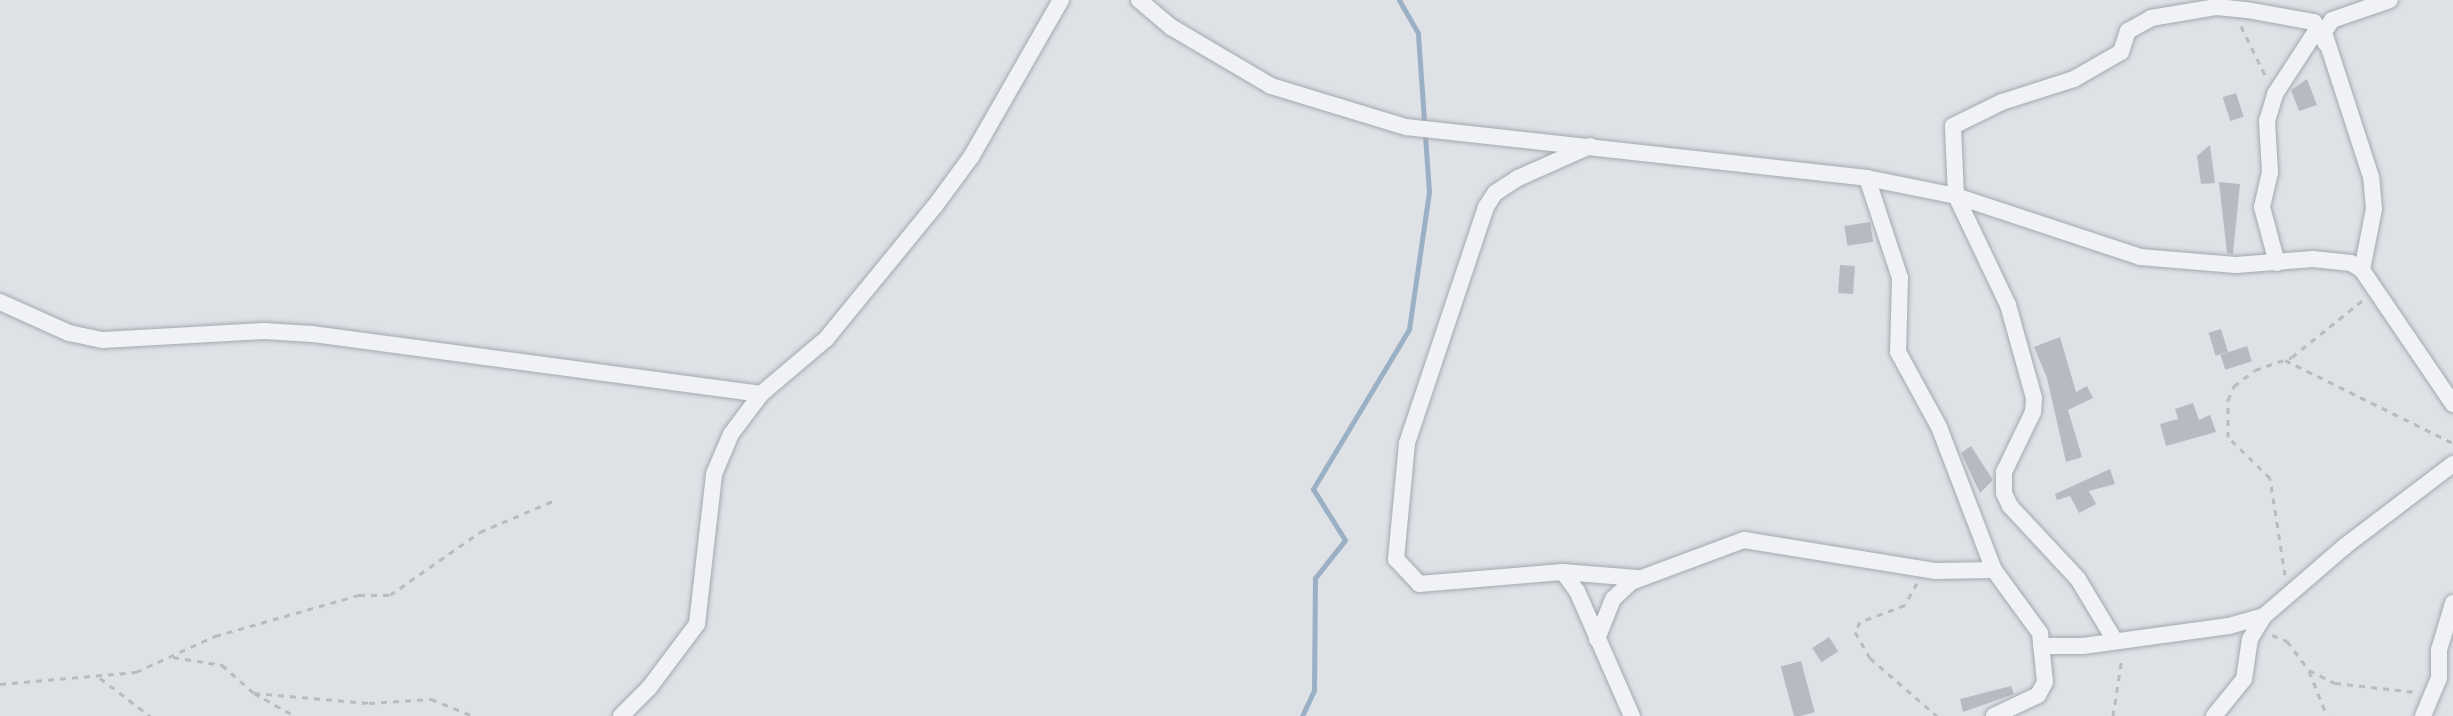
<!DOCTYPE html>
<html>
<head>
<meta charset="utf-8">
<style>
  body { margin:0 }
  #map { position:relative; width:2453px; height:716px; overflow:hidden; background:#dee1e6; font-family:"Public Sans",sans-serif }
  div>[style] { position:absolute }
  [style*='--x'] { left:calc(var(--x)*1px); top:calc(var(--y)*1px); width:calc(var(--w)*1px); rotate:calc(var(--a)*1deg) }
  .stream>* { height:5px; margin:-2.5px; padding:0 2.5px; transform-origin:2.5px; border-radius:2.5px; background:#9bb0c4 }
  .building>* { inset:0; background:#b6bbc3; transform-origin:0 0 }
  .path>* { height:3px; margin-top:-1.5px; transform-origin:0; background:repeating-linear-gradient(90deg,#b8bcc1 0 6px,transparent 0 12px) }
  .roads { filter:drop-shadow(0 0 2px #a4a8b0) drop-shadow(0 0 2px #a4a8b0) }
  .minor>* { height:16px; margin:-8px; padding:0 8px; transform-origin:8px; border-radius:8px; background:#f0f2f5 }
  span { translate:-50% -50%; white-space:nowrap; text-align:center; line-height:1.15; -webkit-text-stroke:7px #edf0f4; paint-order:stroke }
</style>
</head>
<body>
<div id="map">
  <div class="stream">
    <i style="--x:1302;--y:716;--w:29;--a:-65"></i>
    <i style="--x:1314;--y:690;--w:112;--a:-89.5"></i>
    <i style="--x:1315;--y:578;--w:48;--a:-51.7"></i>
    <i style="--x:1345;--y:540;--w:60;--a:-122.1"></i>
    <i style="--x:1313;--y:489;--w:187;--a:-59"></i>
    <i style="--x:1409;--y:329;--w:138;--a:-81.7"></i>
    <i style="--x:1429;--y:192;--w:159;--a:-94"></i>
    <i style="--x:1418;--y:33;--w:38;--a:-120"></i>
  </div>
  <div class="building">
    <i style="clip-path:polygon(2307px 79px,2317px 105px,2299px 111px,2291px 90px)"></i>
    <i style="left:2236px;top:93px;width:25px;height:14px;rotate:72deg"></i>
    <i style="clip-path:polygon(2210px 145px,2215px 183px,2201px 184px,2197px 156px)"></i>
    <i style="clip-path:polygon(2219px 182px,2240px 184px,2233px 254px,2227px 253px)"></i>
    <i style="left:1870px;top:222px;width:20px;height:26px;rotate:81deg"></i>
    <i style="left:1840px;top:265px;width:15px;height:28px;rotate:4deg"></i>
    <i style="left:2221px;top:329px;width:24px;height:13px;rotate:73deg"></i>
    <i style="clip-path:polygon(2060px 337px,2076px 392px,2087px 386px,2093px 398px,2068px 410px,2082px 457px,2066px 462px,2047px 378px,2034px 347px)"></i>
    <i style="left:2247px;top:346px;width:16px;height:28px;rotate:72deg"></i>
    <i style="clip-path:polygon(2193px 403px,2199px 420px,2210px 415px,2216px 432px,2166px 446px,2160px 424px,2178px 419px,2175px 409px)"></i>
    <i style="clip-path:polygon(1971px 446px,1993px 480px,1980px 493px,1961px 453px)"></i>
    <i style="clip-path:polygon(2110px 469px,2115px 484px,2089px 491px,2096px 504px,2079px 513px,2070px 496px,2057px 500px,2055px 494px)"></i>
    <i style="left:1829px;top:637px;width:17px;height:20px;rotate:57deg"></i>
    <i style="left:1801px;top:661px;width:53px;height:21px;rotate:75deg"></i>
    <i style="clip-path:polygon(2011px 686px,2014px 694px,1963px 712px,1960px 699px)"></i>
  </div>
  <div class="path">
    <i style="--x:2241;--y:26;--w:57;--a:63.9"></i>
    <i style="--x:2285;--y:360;--w:187;--a:26.3"></i>
    <i style="--x:2285;--y:575;--w:98;--a:-98.8"></i>
    <i style="--x:2270;--y:478;--w:59;--a:-135.7"></i>
    <i style="--x:2228;--y:437;--w:37;--a:-90"></i>
    <i style="--x:2228;--y:400;--w:15;--a:-67"></i>
    <i style="--x:2234;--y:386;--w:26;--a:-37"></i>
    <i style="--x:2255;--y:370;--w:39;--a:-19"></i>
    <i style="--x:2292;--y:357;--w:91;--a:-38.8"></i>
    <i style="--x:1917;--y:583;--w:25;--a:119"></i>
    <i style="--x:1905;--y:605;--w:48;--a:159.3"></i>
    <i style="--x:1860;--y:622;--w:11;--a:117"></i>
    <i style="--x:1855;--y:632;--w:30;--a:60"></i>
    <i style="--x:1870;--y:658;--w:89;--a:40.9"></i>
    <i style="--x:2272;--y:635;--w:16;--a:22"></i>
    <i style="--x:2287;--y:641;--w:36;--a:53"></i>
    <i style="--x:2309;--y:670;--w:29;--a:27"></i>
    <i style="--x:2335;--y:683;--w:81;--a:6.3"></i>
    <i style="--x:173;--y:657;--w:50;--a:9.3"></i>
    <i style="--x:222;--y:665;--w:43;--a:41.2"></i>
    <i style="--x:254;--y:693;--w:47;--a:29.3"></i>
    <i style="--x:2309;--y:671;--w:48;--a:68.2"></i>
    <i style="--x:100;--y:678;--w:63;--a:37.2"></i>
    <i style="--x:0;--y:684;--w:137;--a:-5"></i>
    <i style="--x:136;--y:672;--w:87;--a:-24.5"></i>
    <i style="--x:215;--y:636;--w:150;--a:-15.9"></i>
    <i style="--x:359;--y:595;--w:31;--a:0"></i>
    <i style="--x:390;--y:595;--w:110;--a:-35"></i>
    <i style="--x:480;--y:532;--w:82;--a:-23.1"></i>
    <i style="--x:254;--y:693;--w:115;--a:5"></i>
    <i style="--x:369;--y:703;--w:62;--a:-3.7"></i>
    <i style="--x:431;--y:699;--w:45;--a:22"></i>
    <i style="--x:2113;--y:716;--w:60;--a:-81.3"></i>
  </div>
  <div class="roads">
    <div class="minor">
      <i style="--x:1139;--y:0;--w:42;--a:40.2"></i>
      <i style="--x:1171;--y:27;--w:116;--a:30.5"></i>
      <i style="--x:1271;--y:86;--w:141;--a:16.9"></i>
      <i style="--x:1406;--y:127;--w:464;--a:6.3"></i>
      <i style="--x:1867;--y:178;--w:91;--a:11.4"></i>
      <i style="--x:1956;--y:196;--w:194;--a:18.3"></i>
      <i style="--x:2140;--y:257;--w:96;--a:4.8"></i>
      <i style="--x:2236;--y:265;--w:77;--a:-4.5"></i>
      <i style="--x:2313;--y:259;--w:38;--a:6"></i>
      <i style="--x:2351;--y:263;--w:13;--a:32"></i>
      <i style="--x:2362;--y:270;--w:162;--a:55.8"></i>
      <i style="--x:1590;--y:146;--w:79;--a:156"></i>
      <i style="--x:1518;--y:178;--w:27;--a:147"></i>
      <i style="--x:1495;--y:193;--w:17;--a:123"></i>
      <i style="--x:1486;--y:207;--w:249;--a:108.5"></i>
      <i style="--x:1407;--y:443;--w:117;--a:95.4"></i>
      <i style="--x:1396;--y:559;--w:34;--a:47"></i>
      <i style="--x:1419;--y:584;--w:144;--a:-4.8"></i>
      <i style="--x:1563;--y:572;--w:24;--a:54"></i>
      <i style="--x:1577;--y:591;--w:137;--a:66.3"></i>
      <i style="--x:1867;--y:178;--w:105;--a:71.7"></i>
      <i style="--x:1900;--y:278;--w:74;--a:91.5"></i>
      <i style="--x:1898;--y:352;--w:85;--a:61.3"></i>
      <i style="--x:1939;--y:427;--w:153;--a:69"></i>
      <i style="--x:1994;--y:570;--w:78;--a:53.9"></i>
      <i style="--x:2040;--y:633;--w:49;--a:84.2"></i>
      <i style="--x:2045;--y:682;--w:15;--a:118"></i>
      <i style="--x:2038;--y:695;--w:49;--a:154.5"></i>
      <i style="--x:2277;--y:263;--w:58;--a:-105"></i>
      <i style="--x:2262;--y:207;--w:36;--a:-77"></i>
      <i style="--x:2270;--y:172;--w:51;--a:-93.4"></i>
      <i style="--x:2267;--y:121;--w:28;--a:-73"></i>
      <i style="--x:2275;--y:94;--w:75;--a:-56.9"></i>
      <i style="--x:2362;--y:270;--w:62;--a:-78.9"></i>
      <i style="--x:2374;--y:209;--w:32;--a:-95"></i>
      <i style="--x:2371;--y:177;--w:152;--a:-108"></i>
      <i style="--x:2324;--y:32;--w:14;--a:-56"></i>
      <i style="--x:2332;--y:20;--w:61;--a:-19"></i>
      <i style="--x:0;--y:302;--w:76;--a:24.2"></i>
      <i style="--x:69;--y:333;--w:35;--a:12"></i>
      <i style="--x:103;--y:340;--w:161;--a:-3.2"></i>
      <i style="--x:264;--y:331;--w:48;--a:3.6"></i>
      <i style="--x:312;--y:334;--w:453;--a:7.6"></i>
      <i style="--x:1563;--y:572;--w:74;--a:4.6"></i>
      <i style="--x:1597;--y:639;--w:43;--a:-68.2"></i>
      <i style="--x:1613;--y:599;--w:25;--a:-43"></i>
      <i style="--x:1631;--y:582;--w:121;--a:-20.4"></i>
      <i style="--x:1744;--y:540;--w:193;--a:9.2"></i>
      <i style="--x:1935;--y:571;--w:59;--a:-1"></i>
      <i style="--x:2114;--y:639;--w:70;--a:-121"></i>
      <i style="--x:2078;--y:579;--w:100;--a:-133"></i>
      <i style="--x:2010;--y:506;--w:14;--a:-115"></i>
      <i style="--x:2004;--y:493;--w:21;--a:-90"></i>
      <i style="--x:2004;--y:472;--w:67;--a:-64.2"></i>
      <i style="--x:2033;--y:412;--w:14;--a:-86"></i>
      <i style="--x:2034;--y:398;--w:97;--a:-105.6"></i>
      <i style="--x:2008;--y:305;--w:121;--a:-115.5"></i>
      <i style="--x:1956;--y:196;--w:70;--a:-92.5"></i>
      <i style="--x:1953;--y:126;--w:55;--a:-26.1"></i>
      <i style="--x:2002;--y:102;--w:76;--a:-17.7"></i>
      <i style="--x:2074;--y:79;--w:54;--a:-29.9"></i>
      <i style="--x:2121;--y:52;--w:22;--a:-72"></i>
      <i style="--x:2128;--y:31;--w:26;--a:-29"></i>
      <i style="--x:2151;--y:18;--w:67;--a:-9.5"></i>
      <i style="--x:2217;--y:7;--w:30;--a:6"></i>
      <i style="--x:2247;--y:10;--w:68;--a:10.2"></i>
      <i style="--x:2314;--y:22;--w:25;--a:61"></i>
      <i style="--x:2041;--y:646;--w:42;--a:0"></i>
      <i style="--x:2083;--y:646;--w:147;--a:-7.8"></i>
      <i style="--x:2229;--y:626;--w:36;--a:-16"></i>
      <i style="--x:621;--y:716;--w:40;--a:-45"></i>
      <i style="--x:649;--y:688;--w:80;--a:-53.1"></i>
      <i style="--x:697;--y:624;--w:151;--a:-83.5"></i>
      <i style="--x:714;--y:474;--w:43;--a:-67"></i>
      <i style="--x:731;--y:434;--w:50;--a:-53.1"></i>
      <i style="--x:761;--y:394;--w:85;--a:-40.2"></i>
      <i style="--x:826;--y:339;--w:172;--a:-50.7"></i>
      <i style="--x:935;--y:206;--w:61;--a:-53.7"></i>
      <i style="--x:971;--y:157;--w:181;--a:-60.2"></i>
      <i style="--x:2214;--y:716;--w:48;--a:-51"></i>
      <i style="--x:2244;--y:679;--w:40;--a:-81.5"></i>
      <i style="--x:2250;--y:639;--w:27;--a:-59"></i>
      <i style="--x:2264;--y:616;--w:107;--a:-40.8"></i>
      <i style="--x:2345;--y:546;--w:136;--a:-37.2"></i>
      <i style="--x:2423;--y:716;--w:41;--a:-67.2"></i>
      <i style="--x:2439;--y:678;--w:28;--a:-90"></i>
      <i style="--x:2439;--y:650;--w:49;--a:-73.4"></i>
    </div>
  </div>
</div>
</body>
</html>
